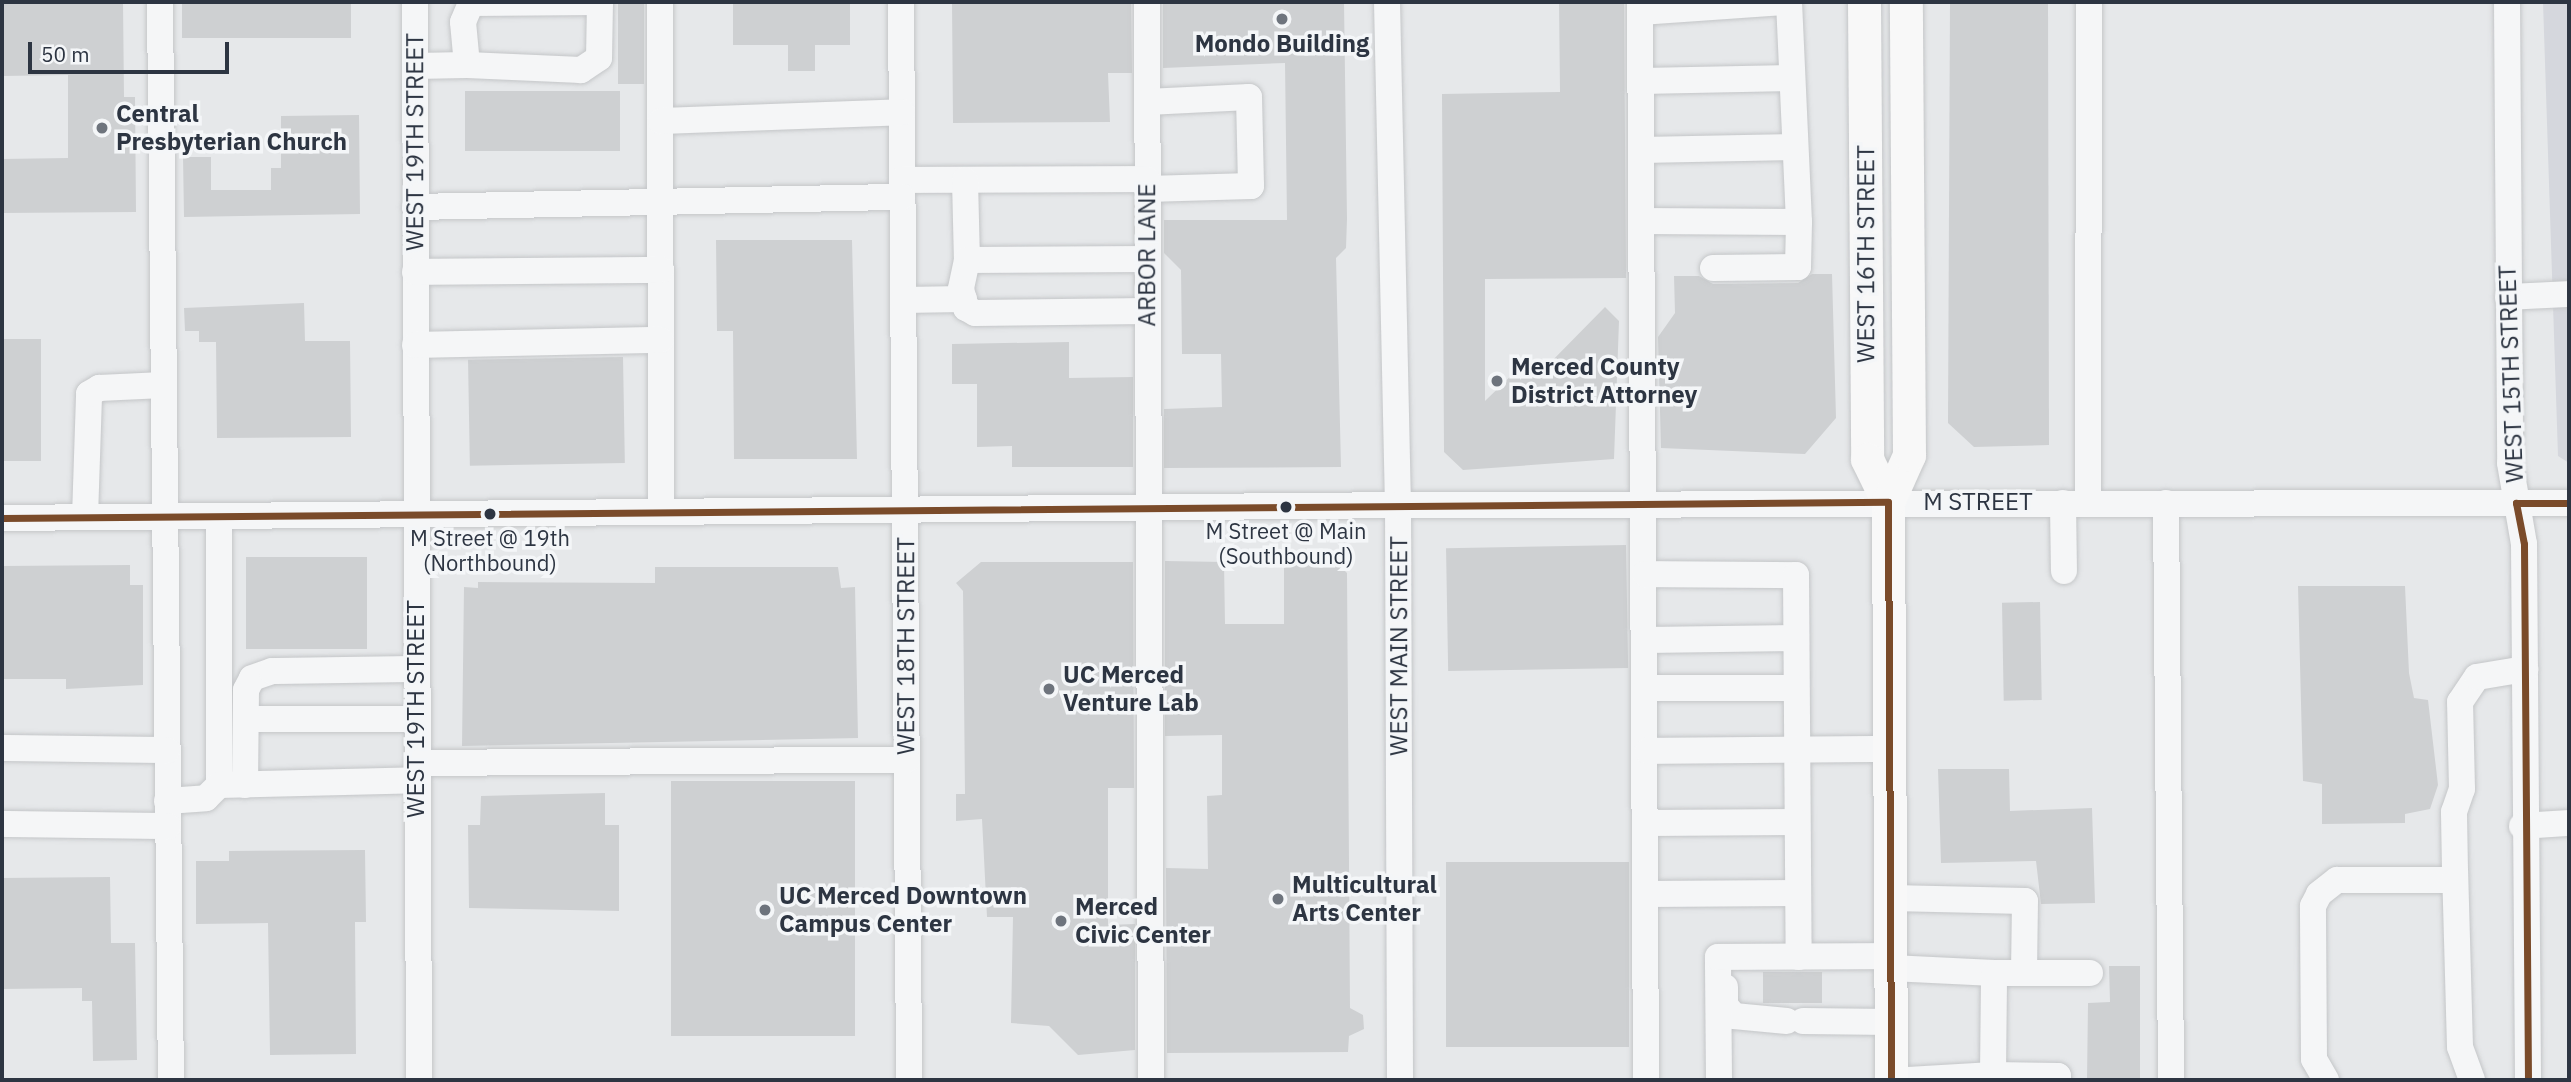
<!DOCTYPE html>
<html>
<head>
<meta charset="utf-8">
<style>
  body { margin:0 }
  #map { position:relative; width:2571px; height:1082px; overflow:hidden; background:#e6e8ea; font-family:"IBM Plex Sans",sans-serif }
  div>[style] { position:absolute }
  [style*='--x'] { left:calc(var(--x)*1px); top:calc(var(--y)*1px); width:calc(var(--w)*1px); rotate:calc(var(--a)*1deg) }
  .built>* { inset:0; background:#d5d7dd }
  .building>* { inset:0; background:#ced0d2; transform-origin:0 0 }
  .roads { filter:drop-shadow(0 0 2px #c4c6c8) drop-shadow(0 0 2px #c4c6c8) }
  .minor>* { height:26px; margin:-13px; padding:0 13px; transform-origin:13px; border-radius:13px; background:#f5f6f7 }
  .major>* { height:33px; margin:-16.5px; padding:0 16.5px; transform-origin:16.5px; border-radius:16.5px; background:#f8f8f8 }
  .bus-1>* { height:7px; margin:-3.5px; padding:0 3.5px; transform-origin:3.5px; border-radius:3.5px; background:#7a4b2a }
  .dots>* { width:19px; height:19px; translate:-50% -50%; box-sizing:border-box; border:4px solid #f4f6f8; border-radius:50% }
  span { translate:-50% -50%; white-space:nowrap; text-align:center; line-height:1.15; -webkit-text-stroke:7px #f4f6f8; paint-order:stroke }
  .bus-label { font-size:22px; color:#2d3542 }
  .poi-label { font-size:24px; color:#2d3542; font-weight:700 }
  .left { translate:0 -50%; text-align:left }
  .street-label { font-size:24px; color:#2d3542 }
  .frame { position:absolute; inset:0; border:4px solid #2d3542; pointer-events:none }
  .scale { position:absolute; left:28px; top:42px; width:201px; height:32px; box-sizing:border-box; border:4px solid #2d3542; border-top:0; padding-left:9px; font-size:21px; line-height:24px; white-space:nowrap; color:#2d3542; -webkit-text-stroke:5px #f4f6f8; paint-order:stroke }
</style>
</head>
<body>
<div id="map">
  <div class="built">
    <i style="clip-path:polygon(2543px 2px,2569px 2px,2569px 463px,2558px 456px)"></i>
  </div>
  <div class="building">
    <i style="clip-path:polygon(2px 2px,123px 2px,124px 97px,135px 97px,136px 212px,2px 213px,2px 159px,68px 158px,68px 75px,2px 76px)"></i>
    <i style="left:182px;top:2px;width:169px;height:36px"></i>
    <i style="left:618px;top:2px;width:26px;height:82px"></i>
    <i style="clip-path:polygon(733px 2px,850px 2px,850px 45px,815px 45px,815px 71px,788px 71px,788px 45px,733px 45px)"></i>
    <i style="clip-path:polygon(952px 2px,1131px 2px,1132px 73px,1108px 73px,1110px 122px,953px 123px)"></i>
    <i style="clip-path:polygon(1163px 2px,1344px 2px,1347px 219px,1346px 248px,1336px 258px,1341px 467px,1164px 468px,1164px 409px,1222px 407px,1221px 354px,1182px 354px,1181px 270px,1164px 253px,1164px 220px,1287px 220px,1285px 63px,1163px 68px)"></i>
    <i style="clip-path:polygon(1559px 2px,1624px 2px,1626px 278px,1485px 279px,1485px 401px,1518px 369px,1544px 369px,1605px 307px,1619px 321px,1614px 459px,1463px 470px,1444px 452px,1442px 94px,1560px 92px)"></i>
    <i style="clip-path:polygon(1950px 2px,2048px 2px,2049px 445px,1974px 447px,1948px 423px)"></i>
    <i style="left:620px;top:91px;width:60px;height:155px;rotate:90deg"></i>
    <i style="clip-path:polygon(359px 115px,360px 214px,184px 217px,183px 157px,211px 157px,211px 190px,271px 190px,271px 168px,281px 168px,281px 116px)"></i>
    <i style="clip-path:polygon(716px 240px,852px 240px,857px 459px,734px 459px,733px 331px,717px 331px)"></i>
    <i style="clip-path:polygon(1812px 274px,1832px 274px,1836px 418px,1805px 454px,1661px 448px,1658px 337px,1675px 313px,1674px 276px,1699px 276px,1713px 284px,1798px 283px)"></i>
    <i style="clip-path:polygon(304px 303px,305px 341px,350px 341px,351px 437px,217px 438px,216px 342px,199px 342px,199px 331px,185px 331px,184px 308px)"></i>
    <i style="left:41px;top:339px;width:122px;height:39px;rotate:90deg"></i>
    <i style="clip-path:polygon(1069px 342px,1069px 378px,1133px 377px,1133px 467px,1012px 467px,1012px 446px,977px 447px,977px 384px,952px 384px,952px 344px)"></i>
    <i style="left:623px;top:357px;width:106px;height:155px;rotate:89deg"></i>
    <i style="left:1626px;top:545px;width:123px;height:180px;rotate:89deg"></i>
    <i style="left:246px;top:557px;width:121px;height:92px"></i>
    <i style="clip-path:polygon(1165px 561px,1224px 562px,1225px 624px,1284px 624px,1284px 563px,1336px 562px,1347px 573px,1350px 1008px,1363px 1015px,1364px 1029px,1349px 1036px,1348px 1052px,1167px 1053px,1166px 868px,1208px 869px,1207px 796px,1222px 795px,1222px 735px,1165px 736px)"></i>
    <i style="clip-path:polygon(981px 562px,1133px 562px,1134px 788px,1108px 788px,1108px 925px,1135px 924px,1135px 1050px,1078px 1055px,1049px 1026px,1011px 1023px,1013px 917px,987px 917px,982px 819px,956px 821px,956px 794px,965px 794px,963px 591px,956px 583px)"></i>
    <i style="clip-path:polygon(130px 565px,130px 585px,143px 585px,143px 685px,66px 689px,66px 679px,2px 679px,2px 566px)"></i>
    <i style="clip-path:polygon(655px 567px,838px 567px,841px 588px,855px 587px,858px 738px,462px 746px,464px 587px,478px 588px,478px 582px,655px 583px)"></i>
    <i style="clip-path:polygon(2298px 586px,2405px 586px,2409px 673px,2414px 698px,2428px 700px,2438px 785px,2430px 809px,2405px 814px,2405px 823px,2322px 824px,2322px 784px,2303px 781px)"></i>
    <i style="left:2040px;top:602px;width:98px;height:38px;rotate:89deg"></i>
    <i style="clip-path:polygon(1938px 769px,2009px 769px,2010px 811px,2092px 808px,2095px 903px,2041px 904px,2036px 861px,1941px 863px)"></i>
    <i style="left:855px;top:781px;width:255px;height:184px;rotate:90deg"></i>
    <i style="clip-path:polygon(605px 793px,605px 825px,619px 825px,619px 911px,469px 908px,468px 825px,480px 825px,481px 796px)"></i>
    <i style="clip-path:polygon(365px 850px,366px 922px,355px 922px,356px 1054px,270px 1055px,268px 923px,196px 924px,196px 861px,229px 861px,229px 851px)"></i>
    <i style="left:1629px;top:862px;width:185px;height:183px;rotate:90deg"></i>
    <i style="clip-path:polygon(110px 877px,111px 943px,135px 943px,137px 1060px,93px 1061px,92px 1001px,82px 1001px,82px 988px,2px 989px,2px 878px)"></i>
    <i style="clip-path:polygon(2109px 966px,2140px 966px,2140px 1080px,2087px 1080px,2088px 1003px,2110px 1002px)"></i>
    <i style="left:1763px;top:972px;width:59px;height:31px"></i>
  </div>
  <div class="roads">
    <div class="minor">
      <i style="--x:160;--y:2;--w:1078;--a:89.42"></i>
      <i style="--x:415;--y:2;--w:1078;--a:89.79"></i>
      <i style="--x:600;--y:2;--w:56;--a:91"></i>
      <i style="--x:599;--y:58;--w:22;--a:146"></i>
      <i style="--x:581;--y:70;--w:114;--a:-177.5"></i>
      <i style="--x:467;--y:65;--w:43;--a:-95.3"></i>
      <i style="--x:463;--y:22;--w:21;--a:-67"></i>
      <i style="--x:471;--y:3;--w:129;--a:-0.4"></i>
      <i style="--x:660;--y:2;--w:510;--a:89.89"></i>
      <i style="--x:901;--y:2;--w:1078;--a:89.57"></i>
      <i style="--x:1147;--y:2;--w:1078;--a:89.79"></i>
      <i style="--x:1387;--y:2;--w:503;--a:88.75"></i>
      <i style="--x:1398;--y:505;--w:575;--a:89.8"></i>
      <i style="--x:1640;--y:2;--w:1078;--a:89.68"></i>
      <i style="--x:2507;--y:2;--w:461;--a:89.6"></i>
      <i style="--x:2510;--y:463;--w:82;--a:80.2"></i>
      <i style="--x:2524;--y:544;--w:536;--a:89.57"></i>
      <i style="--x:1640;--y:12;--w:144;--a:-4"></i>
      <i style="--x:415;--y:66;--w:52;--a:-1.1"></i>
      <i style="--x:1641;--y:81;--w:151;--a:-1.1"></i>
      <i style="--x:1147;--y:102;--w:102;--a:-2.8"></i>
      <i style="--x:1249;--y:97;--w:89;--a:88.7"></i>
      <i style="--x:1251;--y:186;--w:104;--a:178.3"></i>
      <i style="--x:661;--y:121;--w:241;--a:-2.1"></i>
      <i style="--x:1641;--y:150;--w:154;--a:-1.1"></i>
      <i style="--x:902;--y:180;--w:245;--a:-0.2"></i>
      <i style="--x:965;--y:180;--w:80;--a:88.6"></i>
      <i style="--x:415;--y:207;--w:487;--a:-1.2"></i>
      <i style="--x:1642;--y:221;--w:157;--a:0.4"></i>
      <i style="--x:1799;--y:222;--w:220;--a:-92.6"></i>
      <i style="--x:1147;--y:259;--w:180;--a:179.7"></i>
      <i style="--x:967;--y:260;--w:30;--a:102"></i>
      <i style="--x:961;--y:289;--w:20;--a:75"></i>
      <i style="--x:966;--y:308;--w:10;--a:29"></i>
      <i style="--x:975;--y:313;--w:172;--a:-0.7"></i>
      <i style="--x:1713;--y:268;--w:85;--a:-0.7"></i>
      <i style="--x:1798;--y:267;--w:45;--a:-88.7"></i>
      <i style="--x:415;--y:272;--w:246;--a:-0.5"></i>
      <i style="--x:2508;--y:297;--w:61;--a:-2.8"></i>
      <i style="--x:903;--y:300;--w:61;--a:-0.9"></i>
      <i style="--x:415;--y:345;--w:246;--a:-1.2"></i>
      <i style="--x:2063;--y:503;--w:68;--a:89.2"></i>
      <i style="--x:2088;--y:503;--w:501;--a:-89.89"></i>
      <i style="--x:2166;--y:503;--w:577;--a:89.5"></i>
      <i style="--x:85;--y:517;--w:123;--a:-88.1"></i>
      <i style="--x:89;--y:394;--w:12;--a:-31"></i>
      <i style="--x:99;--y:388;--w:64;--a:-2.7"></i>
      <i style="--x:2;--y:518;--w:1396;--a:-0.53"></i>
      <i style="--x:1398;--y:505;--w:1171;--a:-0.1"></i>
      <i style="--x:1645;--y:574;--w:151;--a:0.4"></i>
      <i style="--x:1796;--y:575;--w:382;--a:89.6"></i>
      <i style="--x:1646;--y:640;--w:150;--a:-0.8"></i>
      <i style="--x:1647;--y:688;--w:149;--a:0"></i>
      <i style="--x:246;--y:719;--w:171;--a:0"></i>
      <i style="--x:2;--y:748;--w:165;--a:0.7"></i>
      <i style="--x:1648;--y:751;--w:241;--a:-0.5"></i>
      <i style="--x:417;--y:763;--w:490;--a:-0.4"></i>
      <i style="--x:219;--y:785;--w:269;--a:-90"></i>
      <i style="--x:245;--y:785;--w:95;--a:-89.4"></i>
      <i style="--x:246;--y:690;--w:13;--a:-63"></i>
      <i style="--x:252;--y:678;--w:21;--a:-19"></i>
      <i style="--x:272;--y:671;--w:144;--a:-0.8"></i>
      <i style="--x:167;--y:801;--w:39;--a:-4"></i>
      <i style="--x:206;--y:798;--w:18;--a:-45"></i>
      <i style="--x:219;--y:785;--w:198;--a:-1.4"></i>
      <i style="--x:1648;--y:823;--w:148;--a:-0.4"></i>
      <i style="--x:2;--y:824;--w:166;--a:0.7"></i>
      <i style="--x:2522;--y:826;--w:47;--a:-3.7"></i>
      <i style="--x:1647;--y:894;--w:149;--a:-0.4"></i>
      <i style="--x:1891;--y:898;--w:134;--a:1.3"></i>
      <i style="--x:2025;--y:901;--w:72;--a:90.8"></i>
      <i style="--x:1891;--y:968;--w:103;--a:2.8"></i>
      <i style="--x:1725;--y:987;--w:18;--a:90"></i>
      <i style="--x:1725;--y:1005;--w:14;--a:51"></i>
      <i style="--x:1734;--y:1016;--w:53;--a:5.4"></i>
      <i style="--x:1803;--y:1021;--w:88;--a:0.7"></i>
      <i style="--x:1719;--y:1080;--w:123;--a:-90.5"></i>
      <i style="--x:1718;--y:957;--w:173;--a:-0.3"></i>
      <i style="--x:1908;--y:1080;--w:85;--a:-3.4"></i>
      <i style="--x:2058;--y:1080;--w:4;--a:-90"></i>
      <i style="--x:2058;--y:1076;--w:65;--a:-179.1"></i>
      <i style="--x:1993;--y:1075;--w:102;--a:-89.4"></i>
      <i style="--x:1994;--y:973;--w:96;--a:0"></i>
      <i style="--x:2326;--y:1080;--w:24;--a:-120"></i>
      <i style="--x:2314;--y:1059;--w:153;--a:-90.4"></i>
      <i style="--x:2313;--y:906;--w:13;--a:-63"></i>
      <i style="--x:2319;--y:894;--w:23;--a:-38"></i>
      <i style="--x:2337;--y:880;--w:118;--a:0"></i>
      <i style="--x:2472;--y:1080;--w:35;--a:-110"></i>
      <i style="--x:2460;--y:1047;--w:176;--a:-91.6"></i>
      <i style="--x:2455;--y:871;--w:59;--a:-91"></i>
      <i style="--x:2454;--y:812;--w:24;--a:-71"></i>
      <i style="--x:2462;--y:789;--w:87;--a:-91.3"></i>
      <i style="--x:2460;--y:702;--w:30;--a:-56"></i>
      <i style="--x:2477;--y:677;--w:49;--a:-9.5"></i>
    </div>
    <div class="major">
      <i style="--x:1864;--y:2;--w:457;--a:89.6"></i>
      <i style="--x:1867;--y:459;--w:48;--a:64"></i>
      <i style="--x:1891;--y:1080;--w:578;--a:-90.3"></i>
      <i style="--x:1888;--y:502;--w:51;--a:-65.9"></i>
      <i style="--x:1909;--y:455;--w:453;--a:-90.4"></i>
    </div>
  </div>
  <div class="bus-1">
    <i style="--x:2;--y:518;--w:1886;--a:-0.49"></i>
    <i style="--x:1888;--y:502;--w:578;--a:89.7"></i>
    <i style="--x:2528;--y:1080;--w:536;--a:-90.43"></i>
    <i style="--x:2524;--y:544;--w:42;--a:-101"></i>
    <i style="--x:2516;--y:503;--w:53;--a:0"></i>
  </div>
  <div class="dots">
    <i style="left:1282px;top:19px;background:#6e747d"></i>
    <i style="left:102px;top:128px;background:#6e747d"></i>
    <i style="left:1497px;top:381px;background:#6e747d"></i>
    <i style="left:1286px;top:507px;background:#2d3542"></i>
    <i style="left:490px;top:514px;background:#2d3542"></i>
    <i style="left:1049px;top:689px;background:#6e747d"></i>
    <i style="left:1278px;top:899px;background:#6e747d"></i>
    <i style="left:765px;top:910px;background:#6e747d"></i>
    <i style="left:1061px;top:921px;background:#6e747d"></i>
  </div>
  <div class="bus-label">
    <span style="left:1286px;top:543px">M Street @ Main<br>(Southbound)</span>
    <span style="left:490px;top:550px">M Street @ 19th<br>(Northbound)</span>
  </div>
  <div class="poi-label">
    <span style="left:1282px;top:44px">Mondo Building</span>
    <span class="left" style="left:116px;top:128px">Central<br>Presbyterian Church</span>
    <span class="left" style="left:1511px;top:381px">Merced County<br>District Attorney</span>
    <span class="left" style="left:1063px;top:689px">UC Merced<br>Venture Lab</span>
    <span class="left" style="left:1292px;top:899px">Multicultural<br>Arts Center</span>
    <span class="left" style="left:779px;top:910px">UC Merced Downtown<br>Campus Center</span>
    <span class="left" style="left:1075px;top:921px">Merced<br>Civic Center</span>
  </div>
  <div class="street-label">
    <span style="left:415px;top:142px;rotate:-90deg">WEST 19TH STREET</span>
    <span style="left:1866px;top:254px;rotate:-90deg">WEST 16TH STREET</span>
    <span style="left:1147px;top:255px;rotate:-90deg">ARBOR LANE</span>
    <span style="left:2511px;top:374px;rotate:-92deg">WEST 15TH STREET</span>
    <span style="left:1978px;top:502px">M STREET</span>
    <span style="left:906px;top:646px;rotate:-90deg">WEST 18TH STREET</span>
    <span style="left:1399px;top:646px;rotate:-90deg">WEST MAIN STREET</span>
    <span style="left:416px;top:709px;rotate:-90deg">WEST 19TH STREET</span>
  </div>
  <div class="frame"></div>
  <div class="scale">50 m</div>
</div>
</body>
</html>
